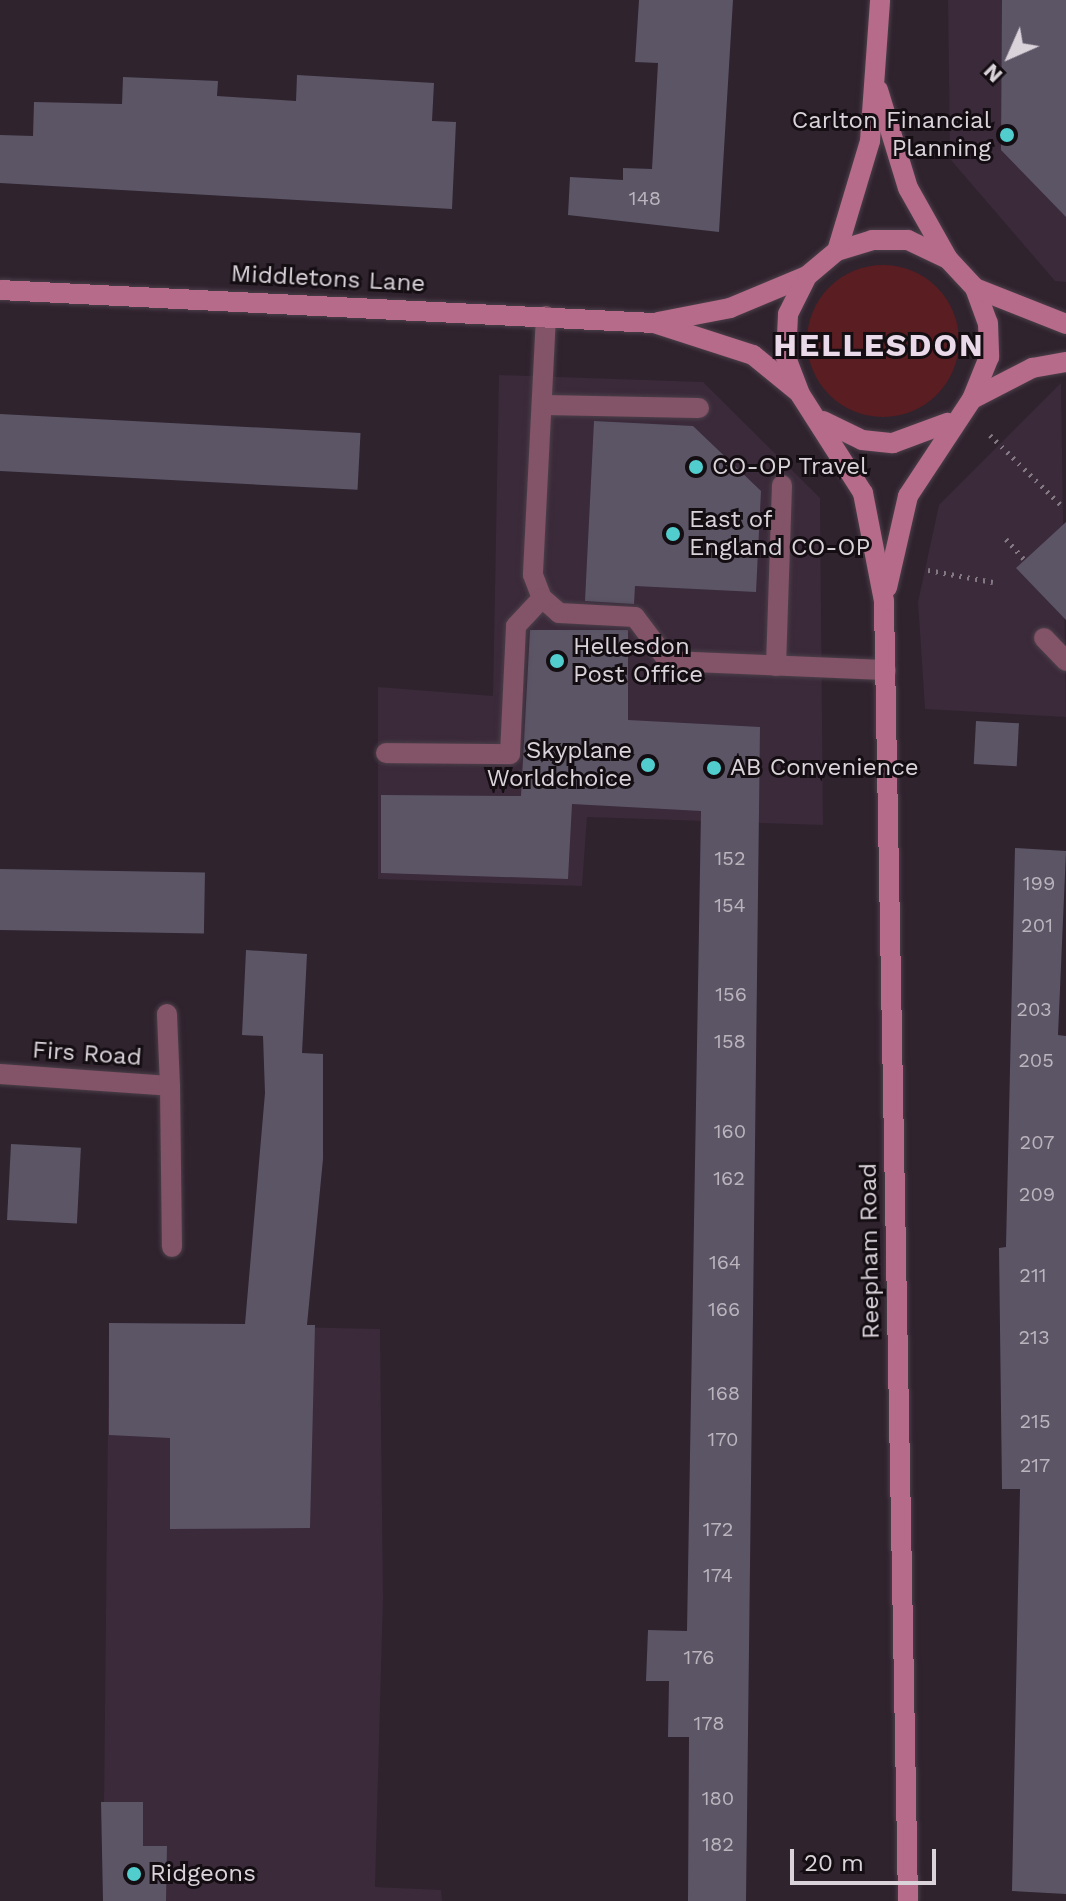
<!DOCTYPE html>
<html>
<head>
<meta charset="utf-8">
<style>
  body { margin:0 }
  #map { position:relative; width:1066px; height:1901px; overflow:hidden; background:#2f232e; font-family:"Work Sans",sans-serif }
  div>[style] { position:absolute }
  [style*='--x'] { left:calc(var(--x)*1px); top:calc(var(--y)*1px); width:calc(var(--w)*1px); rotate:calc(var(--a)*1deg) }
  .built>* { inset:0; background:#3b2a3a }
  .green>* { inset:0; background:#5a1d21 }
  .round { border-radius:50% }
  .building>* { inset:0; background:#5b5566; transform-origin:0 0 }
  .path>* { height:5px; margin-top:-2.5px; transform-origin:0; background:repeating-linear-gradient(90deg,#837982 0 2px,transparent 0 8px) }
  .roads { filter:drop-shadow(0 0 2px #4b3f4a) drop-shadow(0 0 2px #4b3f4a) }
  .lane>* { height:20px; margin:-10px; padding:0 10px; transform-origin:10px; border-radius:10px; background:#835367 }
  .street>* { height:20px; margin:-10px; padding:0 10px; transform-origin:10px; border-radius:10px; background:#835367 }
  .secondary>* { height:20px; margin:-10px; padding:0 10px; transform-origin:10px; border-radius:10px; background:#b66b8b }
  .dots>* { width:22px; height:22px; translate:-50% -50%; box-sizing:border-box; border:4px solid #140e13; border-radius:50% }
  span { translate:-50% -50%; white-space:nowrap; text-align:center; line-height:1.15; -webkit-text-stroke:6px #140e13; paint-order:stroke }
  .number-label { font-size:20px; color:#bbb4bd }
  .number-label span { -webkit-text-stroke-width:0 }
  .poi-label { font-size:24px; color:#dbd3da }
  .right { translate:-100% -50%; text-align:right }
  .left { translate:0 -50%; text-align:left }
  .street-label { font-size:24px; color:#dbd3da }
  .district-label { font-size:32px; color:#eadae9; font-weight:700; letter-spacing:2px }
  .north { position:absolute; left:970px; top:16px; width:80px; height:80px; -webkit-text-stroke:6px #140e13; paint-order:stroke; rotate:225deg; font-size:22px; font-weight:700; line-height:32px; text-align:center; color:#dbd3da }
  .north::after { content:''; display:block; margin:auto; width:28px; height:36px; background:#dbd3da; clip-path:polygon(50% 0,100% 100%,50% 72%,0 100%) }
  .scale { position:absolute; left:790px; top:1849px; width:146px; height:36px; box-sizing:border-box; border:4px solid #dbd3da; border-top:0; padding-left:10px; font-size:24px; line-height:28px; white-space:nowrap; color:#dbd3da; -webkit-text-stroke:6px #140e13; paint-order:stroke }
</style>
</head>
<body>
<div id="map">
  <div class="built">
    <i style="clip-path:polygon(948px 0,1066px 0,1066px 282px,1055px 281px,950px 159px)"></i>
    <i style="clip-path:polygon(499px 375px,703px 382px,820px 498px,823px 825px,587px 817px,582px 886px,378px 879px,378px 687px,493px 696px)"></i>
    <i style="clip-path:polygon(1061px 383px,1066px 717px,925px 709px,918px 602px,939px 505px)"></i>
    <i style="clip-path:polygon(109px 1323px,380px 1329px,383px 1598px,375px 1887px,441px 1890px,442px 1901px,103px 1901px)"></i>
  </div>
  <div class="green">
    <i class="round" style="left:807px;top:265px;width:152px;height:152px"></i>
  </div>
  <div class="building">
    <i style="clip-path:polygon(639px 0,733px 0,719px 232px,568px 215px,570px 177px,623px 180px,623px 168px,652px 169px,658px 63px,635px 62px)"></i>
    <i style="clip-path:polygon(1002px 0,1066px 0,1066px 217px,1001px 150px)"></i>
    <i style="clip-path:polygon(297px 75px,434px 83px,432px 121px,456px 122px,452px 209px,0 183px,0 135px,33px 136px,34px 102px,122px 104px,123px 77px,218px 81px,217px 96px,296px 101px)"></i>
    <i style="left:0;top:414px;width:361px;height:57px;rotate:3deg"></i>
    <i style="clip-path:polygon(594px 421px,693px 426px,761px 491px,756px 592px,635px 586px,634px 604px,585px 601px)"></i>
    <i style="clip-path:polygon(1066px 522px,1066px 620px,1016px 568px)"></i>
    <i style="clip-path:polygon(530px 630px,628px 630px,628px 720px,760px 727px,746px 1901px,688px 1901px,689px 1737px,668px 1737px,669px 1681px,646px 1681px,648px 1630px,687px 1631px,701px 811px,572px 804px,568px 879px,381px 873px,381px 795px,521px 796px)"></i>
    <i style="left:976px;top:721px;width:43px;height:43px;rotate:3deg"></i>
    <i style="clip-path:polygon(1015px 848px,1066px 851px,1058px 1035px,1066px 1036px,1066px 1894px,1012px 1891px,1020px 1489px,1002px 1489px,999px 1248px,1006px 1247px)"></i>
    <i style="left:0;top:869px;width:205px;height:61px;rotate:1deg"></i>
    <i style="clip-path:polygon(246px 950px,307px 954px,302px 1053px,323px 1054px,323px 1159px,307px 1325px,315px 1325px,310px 1528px,170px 1529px,170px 1438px,109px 1435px,109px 1323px,245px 1324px,265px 1093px,263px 1036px,242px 1035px)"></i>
    <i style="left:11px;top:1144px;width:70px;height:76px;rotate:3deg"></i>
    <i style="clip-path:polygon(101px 1802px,143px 1802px,143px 1846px,167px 1846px,166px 1901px,103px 1901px)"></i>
  </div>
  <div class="path">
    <i style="--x:990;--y:435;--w:103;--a:44.6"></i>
    <i style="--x:1006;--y:539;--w:28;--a:48"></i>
    <i style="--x:928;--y:570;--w:66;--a:10.5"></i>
  </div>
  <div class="roads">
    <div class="lane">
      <i style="--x:546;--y:316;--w:259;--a:92.9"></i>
      <i style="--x:533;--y:575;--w:25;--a:69"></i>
      <i style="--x:542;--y:598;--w:23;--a:41"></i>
      <i style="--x:559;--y:613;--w:76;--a:3"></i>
      <i style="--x:635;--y:617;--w:55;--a:53.1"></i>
      <i style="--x:668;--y:661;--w:218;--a:2.4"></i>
      <i style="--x:542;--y:405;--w:157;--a:1.1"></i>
      <i style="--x:1044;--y:638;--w:32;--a:46"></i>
      <i style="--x:776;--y:666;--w:181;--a:-88.1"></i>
      <i style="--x:386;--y:753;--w:124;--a:0.5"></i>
      <i style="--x:510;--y:754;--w:128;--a:-87.3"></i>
      <i style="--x:516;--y:626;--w:38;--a:-47"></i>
    </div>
    <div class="street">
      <i style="--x:0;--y:1074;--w:170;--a:4"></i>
      <i style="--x:170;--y:1086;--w:72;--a:-92.4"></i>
      <i style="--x:170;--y:1086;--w:161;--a:89.3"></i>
    </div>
    <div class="secondary">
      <i style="--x:878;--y:90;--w:102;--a:73"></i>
      <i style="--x:908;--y:188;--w:81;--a:60.6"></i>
      <i style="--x:948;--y:259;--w:40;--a:47"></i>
      <i style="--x:975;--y:288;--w:37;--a:70"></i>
      <i style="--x:988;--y:323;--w:34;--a:88"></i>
      <i style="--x:989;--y:357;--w:45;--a:112"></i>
      <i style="--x:972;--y:399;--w:116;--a:123.4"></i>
      <i style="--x:908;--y:496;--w:94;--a:102.9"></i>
      <i style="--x:837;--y:251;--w:115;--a:-73.3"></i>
      <i style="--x:870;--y:141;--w:141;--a:-85.9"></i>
      <i style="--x:975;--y:288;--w:98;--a:21.6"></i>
      <i style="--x:0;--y:290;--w:655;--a:2.89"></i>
      <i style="--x:654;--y:323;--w:104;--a:17.9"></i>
      <i style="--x:753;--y:355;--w:57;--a:39.3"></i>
      <i style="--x:658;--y:322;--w:73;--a:-11"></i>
      <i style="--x:730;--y:308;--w:83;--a:-22.6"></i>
      <i style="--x:972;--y:399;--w:68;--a:-27.3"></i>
      <i style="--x:1032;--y:368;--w:35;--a:-10"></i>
      <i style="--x:823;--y:421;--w:43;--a:26"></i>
      <i style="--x:862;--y:440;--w:31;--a:6"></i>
      <i style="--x:893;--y:443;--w:58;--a:-20.3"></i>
      <i style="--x:908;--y:1901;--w:1300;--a:-91.06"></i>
      <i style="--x:884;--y:601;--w:110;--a:-101"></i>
      <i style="--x:863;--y:493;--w:117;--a:-122.5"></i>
      <i style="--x:800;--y:394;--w:40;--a:-111"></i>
      <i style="--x:786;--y:357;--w:43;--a:-87.3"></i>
      <i style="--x:788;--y:314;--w:42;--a:-63.4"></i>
      <i style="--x:807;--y:276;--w:39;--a:-40"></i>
      <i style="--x:837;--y:251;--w:37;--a:-17"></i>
      <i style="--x:872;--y:240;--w:36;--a:0"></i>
      <i style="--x:908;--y:240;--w:44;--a:25.4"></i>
    </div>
  </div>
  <div class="dots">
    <i style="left:1007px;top:135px;background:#52cdce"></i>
    <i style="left:696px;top:467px;background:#52cdce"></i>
    <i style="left:673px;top:534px;background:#52cdce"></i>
    <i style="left:557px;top:661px;background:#52cdce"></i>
    <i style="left:648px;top:765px;background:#52cdce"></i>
    <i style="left:714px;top:768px;background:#52cdce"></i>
    <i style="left:134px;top:1874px;background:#52cdce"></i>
  </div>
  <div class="number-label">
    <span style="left:645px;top:198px">148</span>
    <span style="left:730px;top:858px">152</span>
    <span style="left:1039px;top:883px">199</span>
    <span style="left:730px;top:905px">154</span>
    <span style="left:1037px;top:925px">201</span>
    <span style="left:731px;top:994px">156</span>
    <span style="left:1034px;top:1009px">203</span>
    <span style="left:730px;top:1041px">158</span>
    <span style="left:1036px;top:1060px">205</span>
    <span style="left:730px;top:1131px">160</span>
    <span style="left:1037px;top:1142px">207</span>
    <span style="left:729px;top:1178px">162</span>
    <span style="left:1037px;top:1194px">209</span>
    <span style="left:725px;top:1262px">164</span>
    <span style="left:1033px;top:1275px">211</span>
    <span style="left:724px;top:1309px">166</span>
    <span style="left:1034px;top:1337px">213</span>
    <span style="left:724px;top:1393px">168</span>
    <span style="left:1035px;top:1421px">215</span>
    <span style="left:723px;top:1439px">170</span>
    <span style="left:1035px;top:1465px">217</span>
    <span style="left:718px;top:1529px">172</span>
    <span style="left:718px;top:1575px">174</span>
    <span style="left:699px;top:1657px">176</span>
    <span style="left:709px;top:1723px">178</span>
    <span style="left:718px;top:1798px">180</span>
    <span style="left:718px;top:1844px">182</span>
  </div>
  <div class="poi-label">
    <span class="right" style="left:991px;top:135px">Carlton Financial<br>Planning</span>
    <span class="left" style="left:712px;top:467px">CO-OP Travel</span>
    <span class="left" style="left:689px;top:534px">East of<br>England CO-OP</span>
    <span class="left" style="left:573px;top:661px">Hellesdon<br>Post Office</span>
    <span class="right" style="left:632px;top:765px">Skyplane<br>Worldchoice</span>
    <span class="left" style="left:730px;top:768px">AB Convenience</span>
    <span class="left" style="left:150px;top:1874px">Ridgeons</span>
  </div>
  <div class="street-label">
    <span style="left:328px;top:279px;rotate:3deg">Middletons Lane</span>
    <span style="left:87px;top:1054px;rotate:4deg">Firs Road</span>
    <span style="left:870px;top:1251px;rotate:-91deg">Reepham Road</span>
  </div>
  <div class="district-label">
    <span style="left:879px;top:345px">HELLESDON</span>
  </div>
  <div class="north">N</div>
  <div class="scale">20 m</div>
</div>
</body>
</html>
